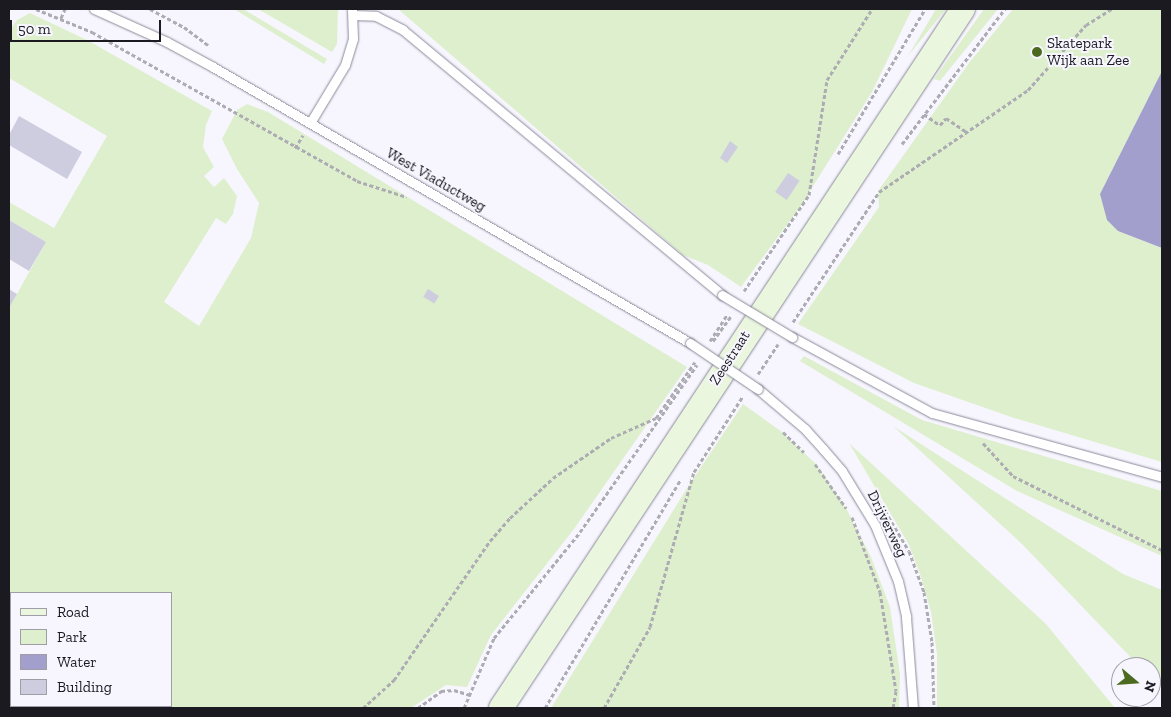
<!DOCTYPE html>
<html>
<head>
<meta charset="utf-8">
<style>
  body { margin:0 }
  #map { position:relative; width:1171px; height:717px; overflow:hidden; background:#f7f6fe; font-family:"Zilla Slab",serif }
  div>[style] { position:absolute }
  [style*='--x'] { left:calc(var(--x)*1px); top:calc(var(--y)*1px); width:calc(var(--w)*1px); rotate:calc(var(--a)*1deg) }
  .green>* { inset:0; background:#deefcd }
  .water>* { inset:0; background:#a29fcc }
  .building>* { inset:0; background:#cecddf; transform-origin:0 0 }
  .path>* { height:3px; margin-top:-1.5px; transform-origin:0; background:repeating-linear-gradient(90deg,#adacb3 0 4px,transparent 0 6.5px) }
  .roads { filter:drop-shadow(0 0 1px #8a899a) drop-shadow(0 0 1px #8a899a) }
  .lane>* { height:9px; margin:-4.5px; padding:0 4.5px; transform-origin:4.5px; border-radius:4.5px; background:#fff }
  .secondary>* { height:24px; margin:-12px; padding:0 12px; transform-origin:12px; border-radius:12px; background:#eaf6dd }
  .bridges { filter:drop-shadow(0 0 1px #8a899a) drop-shadow(0 0 1px #8a899a) }
  .lane-bridge>* { height:9px; margin:-4.5px; padding:0 4.5px; transform-origin:4.5px; border-radius:4.5px; background:#fff }
  .dots>* { width:14px; height:14px; translate:-50% -50%; box-sizing:border-box; border:2px solid #f7f6fe; border-radius:50% }
  span { translate:-50% -50%; white-space:nowrap; text-align:center; line-height:1.15; -webkit-text-stroke:4px #f7f6fe; paint-order:stroke }
  .poi-label { font-size:15px; color:#1b1a21 }
  .left { translate:0 -50%; text-align:left }
  .street-label { font-size:15px; color:#1b1a21 }
  .frame { position:absolute; inset:0; border:10px solid #1b1a21; pointer-events:none }
  .legend { position:absolute; left:10px; top:592px; width:162px; height:115px; box-sizing:border-box; background:#f7f6fe; border:1px solid #9f9ea6; margin:0; padding:6px 9px; list-style:none; font-size:15px; color:#1b1a21 }
  .legend li { display:flex; align-items:center; gap:10px; height:25px }
  .legend b { width:25px; border:1px solid #9f9ea6 }
  .north { position:absolute; left:1111px; top:657px; width:50px; height:50px; box-sizing:border-box; background:#f7f6fe; border:1px solid #9f9ea6; border-radius:50%; rotate:108deg; font-size:14px; font-weight:700; line-height:20px; text-align:center; color:#1b1a21 }
  .north::after { content:''; display:block; margin:auto; width:18px; height:22px; background:#4c6b21; clip-path:polygon(50% 0,100% 100%,50% 72%,0 100%) }
  .scale { position:absolute; left:10px; top:20px; width:151px; height:22px; box-sizing:border-box; border:2px solid #1b1a21; border-top:0; padding-left:6px; font-size:15px; line-height:18px; white-space:nowrap; color:#1b1a21; -webkit-text-stroke:4px #f7f6fe; paint-order:stroke }
</style>
</head>
<body>
<div id="map">
  <div class="green">
    <i style="clip-path:polygon(234px 9px,243px 9px,327px 59px,324px 64px)"></i>
    <i style="clip-path:polygon(258px 9px,338px 9px,337px 44px,332px 52px)"></i>
    <i style="clip-path:polygon(398px 9px,912px 9px,872px 92px,800px 207px,741px 287px,708px 265px,683px 255px)"></i>
    <i style="clip-path:polygon(936px 9px,946px 9px,908px 56px)"></i>
    <i style="clip-path:polygon(984px 9px,998px 9px,940px 81px,934px 79px)"></i>
    <i style="clip-path:polygon(1013px 9px,1162px 9px,1162px 71px,1100px 194px,1118px 231px,1162px 248px,1162px 462px,1014px 418px,914px 383px,798px 324px,879px 207px,878px 191px,969px 63px)"></i>
    <i style="clip-path:polygon(evenodd,30px 13px,87px 40px,212px 111px,206px 125px,203px 147px,214px 167px,204px 176px,214px 187px,224px 178px,237px 196px,233px 214px,226px 224px,216px 218px,164px 302px,199px 326px,251px 238px,259px 203px,237px 169px,222px 139px,237px 110px,247px 104px,268px 112px,687px 367px,574px 529px,491px 635px,467px 687px,446px 685px,411px 708px,9px 708px,9px 308px,46px 242px,9px 220px,9px 202px,54px 228px,107px 136px,9px 78px,9px 31px,17px 20px,30px 13px,11px 593px,171px 593px,171px 706px,11px 706px,11px 593px)"></i>
    <i style="clip-path:polygon(804px 356px,922px 420px,1162px 491px,1162px 556px,1017px 491px,800px 361px)"></i>
    <i style="clip-path:polygon(743px 404px,782px 432px,816px 464px,845px 506px,871px 557px,890px 607px,900px 674px,899px 708px,551px 708px,689px 485px)"></i>
    <i style="clip-path:polygon(893px 426px,1123px 574px,1162px 590px,1162px 689px,1151px 678px,1151px 667px,1140px 667px,1022px 544px)"></i>
    <i style="clip-path:polygon(849px 443px,1046px 624px,1115px 708px,937px 708px,937px 654px,931px 612px,921px 577px,909px 545px)"></i>
  </div>
  <div class="water">
    <i style="clip-path:polygon(1162px 71px,1162px 248px,1118px 231px,1107px 220px,1100px 194px)"></i>
  </div>
  <div class="building">
    <i style="clip-path:polygon(19px 116px,82px 152px,67px 179px,9px 145px,9px 135px)"></i>
    <i style="clip-path:polygon(730px 141px,738px 147px,727px 163px,720px 158px)"></i>
    <i style="left:788px;top:173px;width:14px;height:23px;rotate:34deg"></i>
    <i style="clip-path:polygon(9px 220px,46px 242px,29px 271px,9px 259px)"></i>
    <i style="clip-path:polygon(9px 289px,17px 294px,9px 308px)"></i>
    <i style="left:428px;top:289px;width:13px;height:9px;rotate:32deg"></i>
  </div>
  <div class="path">
    <i style="--x:36;--y:9;--w:61;--a:22.3"></i>
    <i style="--x:92;--y:32;--w:304;--a:29.3"></i>
    <i style="--x:357;--y:181;--w:52;--a:17.7"></i>
    <i style="--x:150;--y:9;--w:38;--a:28"></i>
    <i style="--x:184;--y:27;--w:31;--a:37"></i>
    <i style="--x:61;--y:18;--w:10;--a:-66"></i>
    <i style="--x:924;--y:114;--w:19;--a:35"></i>
    <i style="--x:940;--y:125;--w:9;--a:-49"></i>
    <i style="--x:946;--y:118;--w:25;--a:34"></i>
    <i style="--x:902;--y:144;--w:170;--a:-52.7"></i>
    <i style="--x:295;--y:148;--w:15;--a:-58"></i>
    <i style="--x:838;--y:154;--w:169;--a:-59"></i>
    <i style="--x:744;--y:291;--w:116;--a:-55.9"></i>
    <i style="--x:809;--y:195;--w:116;--a:-81.1"></i>
    <i style="--x:827;--y:80;--w:84;--a:-57.6"></i>
    <i style="--x:793;--y:322;--w:156;--a:-56.5"></i>
    <i style="--x:879;--y:192;--w:181;--a:-34.4"></i>
    <i style="--x:1028;--y:90;--w:87;--a:-48.3"></i>
    <i style="--x:1086;--y:25;--w:31;--a:-32"></i>
    <i style="--x:710;--y:341;--w:31;--a:-57"></i>
    <i style="--x:713;--y:341;--w:31;--a:-54"></i>
    <i style="--x:758;--y:374;--w:36;--a:-56"></i>
    <i style="--x:783;--y:432;--w:29;--a:44"></i>
    <i style="--x:983;--y:443;--w:45;--a:47.7"></i>
    <i style="--x:1013;--y:476;--w:166;--a:26.4"></i>
    <i style="--x:815;--y:464;--w:54;--a:54.8"></i>
    <i style="--x:875;--y:494;--w:66;--a:59.2"></i>
    <i style="--x:909;--y:551;--w:44;--a:69.9"></i>
    <i style="--x:924;--y:592;--w:51;--a:80.9"></i>
    <i style="--x:932;--y:642;--w:66;--a:88.3"></i>
    <i style="--x:852;--y:517;--w:80;--a:69.5"></i>
    <i style="--x:880;--y:592;--w:100;--a:80.8"></i>
    <i style="--x:896;--y:691;--w:17;--a:100"></i>
    <i style="--x:363;--y:708;--w:42;--a:-42.1"></i>
    <i style="--x:394;--y:680;--w:169;--a:-55.4"></i>
    <i style="--x:490;--y:541;--w:30;--a:-49"></i>
    <i style="--x:510;--y:518;--w:59;--a:-42.9"></i>
    <i style="--x:553;--y:478;--w:70;--a:-34.6"></i>
    <i style="--x:611;--y:438;--w:49;--a:-24"></i>
    <i style="--x:656;--y:418;--w:68;--a:-55.1"></i>
    <i style="--x:418;--y:708;--w:29;--a:-36"></i>
    <i style="--x:441;--y:691;--w:13;--a:-4"></i>
    <i style="--x:454;--y:690;--w:17;--a:17"></i>
    <i style="--x:464;--y:708;--w:76;--a:-66.8"></i>
    <i style="--x:494;--y:638;--w:136;--a:-50.9"></i>
    <i style="--x:580;--y:532;--w:204;--a:-55"></i>
    <i style="--x:545;--y:708;--w:266;--a:-59.3"></i>
    <i style="--x:604;--y:708;--w:93;--a:-60.4"></i>
    <i style="--x:650;--y:627;--w:161;--a:-74.2"></i>
    <i style="--x:694;--y:472;--w:90;--a:-57.2"></i>
  </div>
  <div class="roads">
    <div class="lane">
      <i style="--x:94;--y:9;--w:80;--a:24.3"></i>
      <i style="--x:167;--y:42;--w:52;--a:28.5"></i>
      <i style="--x:213;--y:67;--w:551;--a:30.05"></i>
      <i style="--x:353;--y:15;--w:23;--a:2"></i>
      <i style="--x:376;--y:16;--w:30;--a:27"></i>
      <i style="--x:403;--y:30;--w:415;--a:39.7"></i>
      <i style="--x:310;--y:123;--w:68;--a:-58.9"></i>
      <i style="--x:345;--y:65;--w:27;--a:-73"></i>
      <i style="--x:353;--y:39;--w:30;--a:-92"></i>
      <i style="--x:792;--y:337;--w:159;--a:28.5"></i>
      <i style="--x:932;--y:413;--w:239;--a:15.5"></i>
      <i style="--x:758;--y:389;--w:62;--a:40.4"></i>
      <i style="--x:805;--y:429;--w:27;--a:48"></i>
      <i style="--x:823;--y:449;--w:29;--a:49"></i>
      <i style="--x:842;--y:471;--w:63;--a:58.6"></i>
      <i style="--x:875;--y:525;--w:61;--a:67.7"></i>
      <i style="--x:898;--y:581;--w:37;--a:77"></i>
      <i style="--x:906;--y:617;--w:91;--a:85.6"></i>
    </div>
    <div class="secondary">
      <i style="--x:501;--y:708;--w:838;--a:-56.54"></i>
    </div>
  </div>
  <div class="bridges">
    <div class="lane-bridge">
      <i style="--x:722;--y:295;--w:82;--a:31"></i>
      <i style="--x:690;--y:343;--w:82;--a:34.1"></i>
    </div>
  </div>
  <div class="dots">
    <i style="left:1037px;top:52px;background:#4c6b21"></i>
  </div>
  <div class="poi-label">
    <span class="left" style="left:1047px;top:52px">Skatepark<br>Wijk aan Zee</span>
  </div>
  <div class="street-label">
    <span style="left:436px;top:180px;rotate:30deg">West Viaductweg</span>
    <span style="left:730px;top:358px;rotate:-57deg">Zeestraat</span>
    <span style="left:887px;top:524px;rotate:64deg">Drijverweg</span>
  </div>
  <div class="frame"></div>
  <ul class="legend">
  <li><b style="height:6px;background:#eaf6dd"></b>Road</li>
  <li><b style="height:14px;background:#deefcd"></b>Park</li>
  <li><b style="height:14px;background:#a29fcc"></b>Water</li>
  <li><b style="height:14px;background:#cecddf"></b>Building</li>
  </ul>
  <div class="north">N</div>
  <div class="scale">50 m</div>
</div>
</body>
</html>
